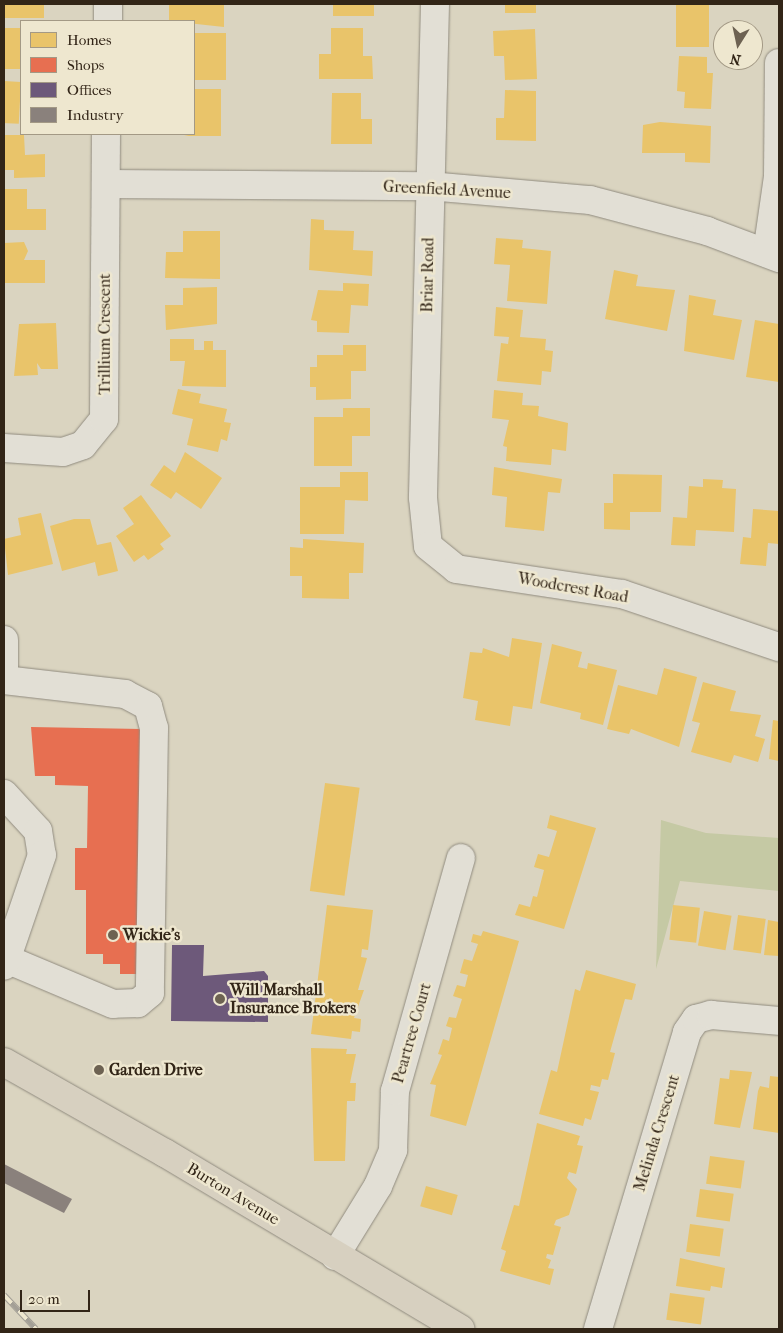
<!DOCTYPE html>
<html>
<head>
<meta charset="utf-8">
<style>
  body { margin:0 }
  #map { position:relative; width:783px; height:1333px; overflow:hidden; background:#dad4c0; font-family:"IM FELL French Canon",serif }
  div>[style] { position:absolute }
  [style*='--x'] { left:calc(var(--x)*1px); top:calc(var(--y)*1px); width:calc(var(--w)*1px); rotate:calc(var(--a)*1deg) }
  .green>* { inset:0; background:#c5c9a4 }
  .homes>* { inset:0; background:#e9c46a; transform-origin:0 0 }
  .shops>* { inset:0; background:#e76f51 }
  .offices>* { inset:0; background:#6d597a }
  .industry>* { inset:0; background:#8a817c }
  .roads { filter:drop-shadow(0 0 1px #908b7f) drop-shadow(0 0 1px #908b7f) }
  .minor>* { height:28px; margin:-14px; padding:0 14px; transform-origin:14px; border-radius:14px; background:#e2dfd5 }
  .major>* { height:28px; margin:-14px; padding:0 14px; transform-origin:14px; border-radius:14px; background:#d7d0c0 }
  .rail>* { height:5.5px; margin-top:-2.75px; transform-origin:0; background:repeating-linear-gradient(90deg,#eee7cf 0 11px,#a39f96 0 22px); box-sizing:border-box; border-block:1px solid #a39f96 }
  .dots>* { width:14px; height:14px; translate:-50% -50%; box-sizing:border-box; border:2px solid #eee7cf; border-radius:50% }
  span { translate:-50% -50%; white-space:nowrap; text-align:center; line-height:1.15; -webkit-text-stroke:5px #eee7cf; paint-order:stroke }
  .street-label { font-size:16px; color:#322517 }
  .poi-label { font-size:16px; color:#322517; font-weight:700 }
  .left { translate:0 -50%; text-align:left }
  .frame { position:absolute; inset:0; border:5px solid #322517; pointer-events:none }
  .legend { position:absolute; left:20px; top:20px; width:175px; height:115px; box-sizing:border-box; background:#eee7cf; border:1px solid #a39985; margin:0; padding:6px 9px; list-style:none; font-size:15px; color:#322517 }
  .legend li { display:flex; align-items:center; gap:10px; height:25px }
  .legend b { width:25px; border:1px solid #a39985 }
  .north { position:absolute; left:713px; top:20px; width:50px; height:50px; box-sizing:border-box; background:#eee7cf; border:1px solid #a39985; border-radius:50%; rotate:190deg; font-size:14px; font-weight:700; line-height:20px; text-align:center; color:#322517 }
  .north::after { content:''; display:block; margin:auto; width:18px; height:22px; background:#6d6252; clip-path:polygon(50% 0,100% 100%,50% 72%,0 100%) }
  .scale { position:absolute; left:20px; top:1290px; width:70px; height:22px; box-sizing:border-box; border:2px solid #322517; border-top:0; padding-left:6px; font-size:15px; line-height:18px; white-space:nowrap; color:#322517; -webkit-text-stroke:4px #eee7cf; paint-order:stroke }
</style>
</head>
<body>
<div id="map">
  <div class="green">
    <i style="clip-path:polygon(661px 820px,706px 833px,779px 838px,779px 891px,680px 881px,656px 969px)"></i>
  </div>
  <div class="homes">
    <i style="left:4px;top:4px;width:40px;height:14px"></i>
    <i style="clip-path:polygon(169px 4px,224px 4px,224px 27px,169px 21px)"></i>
    <i style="left:333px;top:4px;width:41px;height:12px"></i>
    <i style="left:505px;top:4px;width:31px;height:9px"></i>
    <i style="left:676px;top:4px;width:33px;height:43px"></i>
    <i style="left:4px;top:28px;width:17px;height:41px"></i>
    <i style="clip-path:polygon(331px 28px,363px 28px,363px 56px,372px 56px,373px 79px,319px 79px,319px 54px,331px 54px)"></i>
    <i style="clip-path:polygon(535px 29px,537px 79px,505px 80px,504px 56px,494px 56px,493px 31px)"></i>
    <i style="left:194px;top:33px;width:32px;height:47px"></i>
    <i style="clip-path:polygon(679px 56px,707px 57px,707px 73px,713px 73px,711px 109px,684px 108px,685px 92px,677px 91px)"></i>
    <i style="left:4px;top:81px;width:17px;height:42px;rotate:3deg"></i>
    <i style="clip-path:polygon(194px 89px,221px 89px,221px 136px,184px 136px,194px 134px)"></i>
    <i style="clip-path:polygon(505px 90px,536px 91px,536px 141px,496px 140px,496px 118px,504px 118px)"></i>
    <i style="clip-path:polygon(332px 93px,361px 93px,361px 119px,372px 119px,372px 144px,331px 144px)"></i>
    <i style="clip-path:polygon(660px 122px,711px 126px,710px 163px,685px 162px,685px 153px,642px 153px,643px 125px)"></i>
    <i style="clip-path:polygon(4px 135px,24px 135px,25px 155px,45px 154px,45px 177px,14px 178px,14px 170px,4px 170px)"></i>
    <i style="clip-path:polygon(4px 189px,27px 189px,27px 209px,46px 209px,46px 230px,4px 230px)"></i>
    <i style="clip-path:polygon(311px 219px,324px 220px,324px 230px,354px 231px,353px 250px,373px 251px,372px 276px,309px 270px)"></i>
    <i style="clip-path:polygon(183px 231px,220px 231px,220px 279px,165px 278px,166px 252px,183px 252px)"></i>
    <i style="clip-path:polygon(496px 238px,523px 240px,522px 248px,551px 251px,547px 304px,507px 301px,510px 265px,494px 264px)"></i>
    <i style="clip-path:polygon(24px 242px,28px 251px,24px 260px,45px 260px,45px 283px,4px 283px,4px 243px)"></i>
    <i style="clip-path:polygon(614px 270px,638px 275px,636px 286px,675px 290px,667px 331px,605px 319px)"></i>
    <i style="clip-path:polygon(343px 283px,369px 284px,368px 306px,351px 305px,349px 333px,317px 332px,317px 321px,311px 320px,318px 290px,343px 291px)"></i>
    <i style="clip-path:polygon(217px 287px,217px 324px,166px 330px,165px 305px,183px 305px,183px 288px)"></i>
    <i style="clip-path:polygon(689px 295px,716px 300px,713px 315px,742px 320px,734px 360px,684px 351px)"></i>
    <i style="clip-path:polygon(496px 307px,523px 310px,520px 337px,546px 339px,545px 350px,553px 351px,551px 372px,542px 371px,541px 385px,497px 381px,501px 343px,508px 344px,509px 337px,494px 336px)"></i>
    <i style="clip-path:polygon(755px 320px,779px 324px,779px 382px,746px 377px)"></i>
    <i style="clip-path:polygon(56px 323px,58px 369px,41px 369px,37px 363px,38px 375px,14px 376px,19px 324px)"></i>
    <i style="clip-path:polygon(170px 339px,194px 339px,194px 350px,204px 350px,204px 341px,213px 341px,213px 350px,226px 350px,226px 387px,182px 386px,185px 361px,170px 361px)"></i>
    <i style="clip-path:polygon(343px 345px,366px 345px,366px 371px,351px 371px,351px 399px,316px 400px,316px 387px,310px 387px,310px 367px,317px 367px,317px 355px,343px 355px)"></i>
    <i style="clip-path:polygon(178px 389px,201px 394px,199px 403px,227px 409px,224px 422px,231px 423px,227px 441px,221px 439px,218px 452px,187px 445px,193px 419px,172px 414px)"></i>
    <i style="clip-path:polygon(494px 390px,523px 393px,522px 405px,539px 406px,538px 416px,568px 423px,566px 451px,552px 449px,551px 465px,506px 461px,507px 447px,503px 446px,509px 420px,492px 418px)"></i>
    <i style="clip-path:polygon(343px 408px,370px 408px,370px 436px,352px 436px,352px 466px,314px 466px,314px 417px,343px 417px)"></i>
    <i style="clip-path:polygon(185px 452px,222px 478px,201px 509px,176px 492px,171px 499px,150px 485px,164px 465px,175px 473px)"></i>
    <i style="clip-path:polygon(494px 467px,562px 479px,560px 493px,548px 492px,544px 531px,505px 527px,507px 497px,492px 495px)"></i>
    <i style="clip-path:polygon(340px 472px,368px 472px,368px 501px,345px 500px,344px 534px,300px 534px,300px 487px,340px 487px)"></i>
    <i style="clip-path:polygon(613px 474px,662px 475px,661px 512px,630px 512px,630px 530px,604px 529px,604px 503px,613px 503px)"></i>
    <i style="clip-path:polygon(703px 479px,723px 480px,722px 488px,736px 489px,734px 532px,696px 530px,695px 546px,671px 545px,673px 517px,687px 518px,689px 486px,703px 487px)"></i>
    <i style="clip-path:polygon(141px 495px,171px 536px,160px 544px,164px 549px,148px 560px,144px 555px,134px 562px,116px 536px,134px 524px,123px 508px)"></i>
    <i style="clip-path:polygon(753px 509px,779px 511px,779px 544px,768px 543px,766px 566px,740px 564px,743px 537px,751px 538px)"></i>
    <i style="clip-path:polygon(41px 513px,53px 564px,8px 575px,4px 539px,21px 535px,18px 518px)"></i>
    <i style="clip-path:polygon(74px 519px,90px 519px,97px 545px,111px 542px,118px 571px,98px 576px,95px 562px,62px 571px,50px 526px)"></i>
    <i style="clip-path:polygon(303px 539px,364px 543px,363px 573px,349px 573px,349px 599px,302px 598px,302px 576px,290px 576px,290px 547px,303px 548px)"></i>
    <i style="clip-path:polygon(512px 638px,542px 643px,532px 709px,513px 706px,510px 726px,475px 720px,478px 701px,463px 698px,470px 652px,482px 653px,483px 648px,509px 657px)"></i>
    <i style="clip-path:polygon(552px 644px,582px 652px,578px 667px,587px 669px,588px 663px,617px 670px,603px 725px,580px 719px,581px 713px,540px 703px)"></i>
    <i style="clip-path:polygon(664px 668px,697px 677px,679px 747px,631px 729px,629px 734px,607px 729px,618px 685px,657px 695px)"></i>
    <i style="clip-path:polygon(703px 682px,736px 691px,730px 711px,761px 715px,755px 736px,765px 739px,758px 762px,734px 755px,731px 763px,691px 752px,700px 723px,692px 721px)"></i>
    <i style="clip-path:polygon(773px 720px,779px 721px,779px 761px,769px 759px)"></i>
    <i style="left:325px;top:783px;width:35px;height:109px;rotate:8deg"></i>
    <i style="clip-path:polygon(550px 815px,596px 828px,564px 929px,515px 915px,519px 904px,530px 907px,533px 896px,537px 897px,544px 870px,534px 867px,538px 854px,549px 857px,557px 831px,547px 828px)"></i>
    <i style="clip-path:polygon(327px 905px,373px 910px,368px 950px,362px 949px,361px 957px,367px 958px,358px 990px,364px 990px,354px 1018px,361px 1019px,360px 1032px,352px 1031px,351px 1039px,311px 1034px)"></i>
    <i style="left:673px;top:905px;width:27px;height:35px;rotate:6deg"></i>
    <i style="left:704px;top:911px;width:28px;height:35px;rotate:10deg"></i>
    <i style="left:738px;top:915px;width:28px;height:35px;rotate:8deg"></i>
    <i style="clip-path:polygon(768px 920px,779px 922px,779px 956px,764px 955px)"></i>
    <i style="clip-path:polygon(483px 931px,519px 941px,466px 1126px,430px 1116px,436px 1085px,430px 1084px,442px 1055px,438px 1054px,443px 1039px,449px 1041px,452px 1028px,446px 1026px,449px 1017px,456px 1018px,462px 999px,453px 996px,457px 985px,465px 987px,468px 975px,460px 973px,464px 959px,472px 961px,478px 944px,471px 942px,473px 934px,481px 936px)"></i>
    <i style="clip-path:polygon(586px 970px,636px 984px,632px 1000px,625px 999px,610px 1052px,615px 1053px,608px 1080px,602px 1079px,600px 1087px,591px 1085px,590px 1090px,599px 1092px,591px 1120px,585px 1118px,583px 1126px,539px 1114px,551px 1070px,557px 1072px,575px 989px,580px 991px)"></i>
    <i style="clip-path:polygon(311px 1048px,347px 1049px,346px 1054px,356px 1054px,350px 1083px,356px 1083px,355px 1101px,347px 1101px,345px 1161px,314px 1161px)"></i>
    <i style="clip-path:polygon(730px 1070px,752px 1072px,740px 1128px,714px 1124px,720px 1078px,729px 1079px)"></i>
    <i style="clip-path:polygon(770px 1076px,779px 1077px,779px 1133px,753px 1129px,758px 1091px,760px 1086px,769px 1088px)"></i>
    <i style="clip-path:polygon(537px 1123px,580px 1136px,577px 1145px,583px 1146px,576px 1174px,569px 1172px,567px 1178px,577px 1189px,569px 1215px,556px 1220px,554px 1225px,561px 1227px,553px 1255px,547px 1254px,546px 1258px,551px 1260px,548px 1268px,554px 1269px,550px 1285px,500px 1271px,506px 1251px,501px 1249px,514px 1205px,519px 1206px)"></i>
    <i style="left:710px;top:1156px;width:35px;height:28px;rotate:8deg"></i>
    <i style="left:426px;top:1186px;width:33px;height:21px;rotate:16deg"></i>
    <i style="left:700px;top:1189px;width:34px;height:28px;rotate:8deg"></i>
    <i style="left:690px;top:1224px;width:34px;height:28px;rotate:8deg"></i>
    <i style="clip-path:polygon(680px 1258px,725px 1268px,722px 1288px,711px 1286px,710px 1291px,676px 1286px)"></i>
    <i style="left:670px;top:1293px;width:35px;height:27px;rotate:8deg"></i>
  </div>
  <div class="shops">
    <i style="clip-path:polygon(31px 727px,141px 729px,137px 974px,120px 974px,120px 964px,103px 964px,103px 954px,86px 954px,86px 890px,75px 890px,75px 848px,87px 848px,88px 786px,55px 785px,55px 776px,35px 776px)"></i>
  </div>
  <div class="offices">
    <i style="clip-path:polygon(172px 945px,204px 945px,203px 976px,264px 971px,268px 976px,268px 1022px,171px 1021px)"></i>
  </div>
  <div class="industry">
    <i style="clip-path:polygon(4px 1164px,72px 1199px,64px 1213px,4px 1183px)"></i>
  </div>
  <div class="roads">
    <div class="minor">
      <i style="--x:435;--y:4;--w:494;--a:91.4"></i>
      <i style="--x:423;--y:498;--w:48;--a:84.1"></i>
      <i style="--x:428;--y:546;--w:36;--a:39"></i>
      <i style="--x:456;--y:569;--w:168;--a:8.6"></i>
      <i style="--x:622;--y:594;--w:166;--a:18.7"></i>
      <i style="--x:108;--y:21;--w:17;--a:-90"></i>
      <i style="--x:106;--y:184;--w:323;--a:0.4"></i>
      <i style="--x:429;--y:186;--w:162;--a:5"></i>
      <i style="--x:590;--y:200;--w:121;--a:14.8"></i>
      <i style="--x:707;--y:231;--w:77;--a:20.6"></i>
      <i style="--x:767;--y:253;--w:77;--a:-81.8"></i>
      <i style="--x:778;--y:177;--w:114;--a:-89.5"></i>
      <i style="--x:4;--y:448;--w:59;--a:3.9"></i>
      <i style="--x:63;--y:452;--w:21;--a:-19"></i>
      <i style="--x:83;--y:445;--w:33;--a:-51"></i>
      <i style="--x:104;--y:419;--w:285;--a:-89.6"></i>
      <i style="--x:4;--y:640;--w:37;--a:90"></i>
      <i style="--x:4;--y:680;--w:122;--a:6.6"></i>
      <i style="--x:125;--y:694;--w:26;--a:28"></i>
      <i style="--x:148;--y:706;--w:23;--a:75"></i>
      <i style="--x:154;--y:728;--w:265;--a:90.9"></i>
      <i style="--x:150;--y:993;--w:16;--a:140"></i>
      <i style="--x:138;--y:1003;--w:25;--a:178"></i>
      <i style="--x:113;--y:1004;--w:118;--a:-157.1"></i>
      <i style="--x:4;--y:794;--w:50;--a:47.4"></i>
      <i style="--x:38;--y:831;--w:24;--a:81"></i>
      <i style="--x:42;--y:855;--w:117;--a:108.9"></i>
      <i style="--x:335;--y:1256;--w:82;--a:-58.4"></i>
      <i style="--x:378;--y:1186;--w:39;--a:-67"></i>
      <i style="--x:393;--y:1150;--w:59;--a:-88.1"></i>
      <i style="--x:395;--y:1091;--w:242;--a:-74.2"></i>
      <i style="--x:598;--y:1329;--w:310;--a:-73.3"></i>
      <i style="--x:687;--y:1032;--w:16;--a:-55"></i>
      <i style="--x:696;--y:1019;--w:16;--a:-15"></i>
      <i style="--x:711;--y:1015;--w:68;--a:5"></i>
    </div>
    <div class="major">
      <i style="--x:4;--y:1062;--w:185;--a:29.5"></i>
      <i style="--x:165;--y:1153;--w:344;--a:30.8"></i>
    </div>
  </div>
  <div class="rail">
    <i style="--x:4;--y:1295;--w:47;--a:46.7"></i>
  </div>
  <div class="dots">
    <i style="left:113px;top:935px;background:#6d6252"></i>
    <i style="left:220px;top:999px;background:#6d6252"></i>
    <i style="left:99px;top:1070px;background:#6d6252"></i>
  </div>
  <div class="street-label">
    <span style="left:447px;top:190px;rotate:3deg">Greenfield Avenue</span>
    <span style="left:428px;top:275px;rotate:-89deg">Briar Road</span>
    <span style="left:105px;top:334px;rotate:-90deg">Trillium Crescent</span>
    <span style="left:573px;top:588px;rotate:10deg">Woodcrest Road</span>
    <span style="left:412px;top:1033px;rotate:-74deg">Peartree Court</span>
    <span style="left:657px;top:1133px;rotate:-73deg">Melinda Crescent</span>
    <span style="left:233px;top:1194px;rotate:31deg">Burton Avenue</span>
  </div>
  <div class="poi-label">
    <span class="left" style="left:123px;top:935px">Wickie's</span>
    <span class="left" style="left:230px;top:999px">Will Marshall<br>Insurance Brokers</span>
    <span class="left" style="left:109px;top:1070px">Garden Drive</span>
  </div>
  <div class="frame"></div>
  <ul class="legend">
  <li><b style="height:14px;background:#e9c46a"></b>Homes</li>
  <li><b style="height:14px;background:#e76f51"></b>Shops</li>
  <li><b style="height:14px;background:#6d597a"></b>Offices</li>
  <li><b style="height:14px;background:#8a817c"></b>Industry</li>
  </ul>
  <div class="north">N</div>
  <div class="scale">20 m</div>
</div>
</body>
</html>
